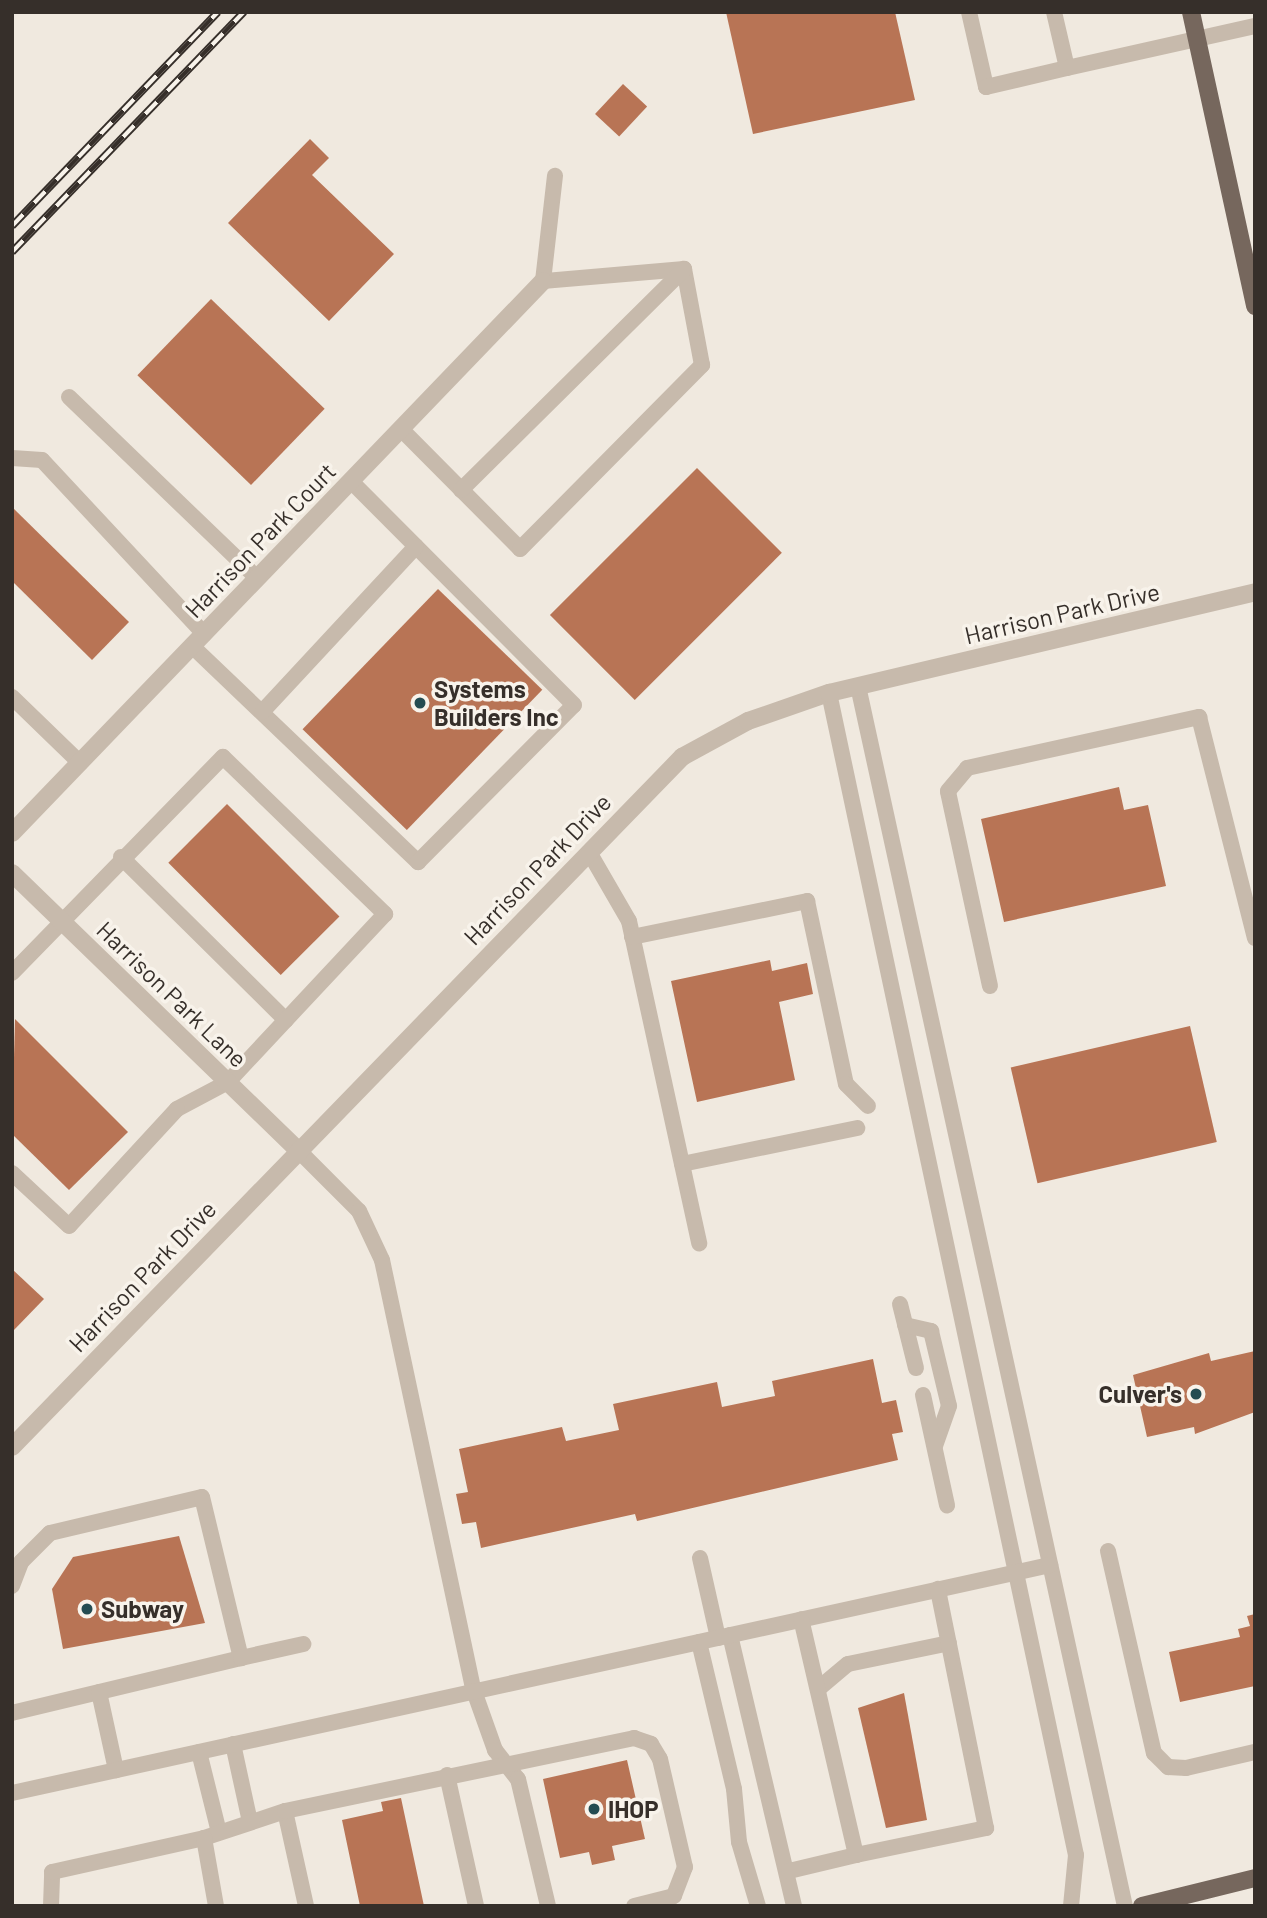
<!DOCTYPE html>
<html>
<head>
<meta charset="utf-8">
<style>
  body { margin:0 }
  #map { position:relative; width:1267px; height:1918px; overflow:hidden; background:#f0e9df; font-family:Barlow,sans-serif }
  div>[style] { position:absolute }
  [style*='--x'] { left:calc(var(--x)*1px); top:calc(var(--y)*1px); width:calc(var(--w)*1px); rotate:calc(var(--a)*1deg) }
  .building>* { inset:0; background:#b87455; transform-origin:0 0 }
  .service>* { height:16px; margin:-8px; padding:0 8px; transform-origin:8px; border-radius:8px; background:#c7baac }
  .minor>* { height:18px; margin:-9px; padding:0 9px; transform-origin:9px; border-radius:9px; background:#c7baac }
  .primary>* { height:18px; margin:-9px; padding:0 9px; transform-origin:9px; border-radius:9px; background:#76675d }
  .rail>* { height:8px; margin-top:-4px; transform-origin:0; background:repeating-linear-gradient(90deg,#f8f3eb 0 16px,#362f2a 0 32px); box-sizing:border-box; border-block:2px solid #362f2a }
  .dots>* { width:19px; height:19px; translate:-50% -50%; box-sizing:border-box; border:4px solid #f8f3eb; border-radius:50% }
  span { translate:-50% -50%; white-space:nowrap; text-align:center; line-height:1.15; -webkit-text-stroke:7px #f8f3eb; paint-order:stroke }
  .street-label { font-size:24px; color:#362f2a }
  .poi-label { font-size:24px; color:#362f2a; font-weight:700 }
  .left { translate:0 -50%; text-align:left }
  .right { translate:-100% -50%; text-align:right }
  .frame { position:absolute; inset:0; border:14px solid #362f2a; pointer-events:none }
</style>
</head>
<body>
<div id="map">
  <div class="building">
    <i style="clip-path:polygon(726px 12px,895px 12px,915px 100px,753px 134px)"></i>
    <i style="left:623px;top:84px;width:33px;height:41px;rotate:43deg"></i>
    <i style="clip-path:polygon(310px 139px,329px 158px,312px 175px,394px 254px,329px 321px,228px 223px)"></i>
    <i style="left:211px;top:299px;width:158px;height:106px;rotate:44deg"></i>
    <i style="left:697px;top:468px;width:120px;height:208px;rotate:45deg"></i>
    <i style="clip-path:polygon(12px 507px,129px 622px,92px 660px,12px 581px)"></i>
    <i style="left:438px;top:589px;width:145px;height:195px;rotate:44deg"></i>
    <i style="clip-path:polygon(1119px 787px,1124px 810px,1148px 805px,1166px 886px,1004px 922px,981px 819px)"></i>
    <i style="left:227px;top:804px;width:159px;height:83px;rotate:45deg"></i>
    <i style="clip-path:polygon(770px 960px,772px 971px,807px 963px,813px 994px,779px 1002px,795px 1080px,697px 1102px,671px 981px)"></i>
    <i style="clip-path:polygon(15px 1019px,128px 1132px,69px 1190px,12px 1134px)"></i>
    <i style="left:1190px;top:1026px;width:119px;height:184px;rotate:77deg"></i>
    <i style="clip-path:polygon(12px 1269px,44px 1299px,12px 1332px)"></i>
    <i style="clip-path:polygon(1255px 1351px,1255px 1412px,1195px 1434px,1194px 1427px,1147px 1437px,1133px 1375px,1209px 1353px,1211px 1361px)"></i>
    <i style="clip-path:polygon(873px 1359px,882px 1403px,896px 1400px,903px 1432px,892px 1434px,898px 1460px,637px 1521px,635px 1514px,481px 1548px,476px 1522px,462px 1524px,456px 1494px,468px 1492px,459px 1449px,562px 1427px,566px 1441px,619px 1430px,613px 1404px,717px 1382px,722px 1407px,775px 1396px,772px 1381px)"></i>
    <i style="clip-path:polygon(179px 1536px,205px 1623px,63px 1649px,52px 1589px,73px 1557px)"></i>
    <i style="clip-path:polygon(1255px 1614px,1255px 1686px,1180px 1702px,1169px 1652px,1240px 1637px,1238px 1629px,1250px 1626px,1247px 1616px)"></i>
    <i style="clip-path:polygon(904px 1693px,927px 1820px,886px 1828px,858px 1708px)"></i>
    <i style="clip-path:polygon(627px 1760px,645px 1839px,612px 1846px,615px 1860px,592px 1865px,589px 1852px,560px 1858px,543px 1779px)"></i>
    <i style="clip-path:polygon(401px 1798px,424px 1906px,360px 1906px,342px 1820px,383px 1811px,381px 1802px)"></i>
  </div>
  <div class="service">
    <i style="--x:969;--y:12;--w:77;--a:77.2"></i>
    <i style="--x:986;--y:87;--w:83;--a:-13.2"></i>
    <i style="--x:1054;--y:12;--w:57;--a:76.9"></i>
    <i style="--x:1067;--y:68;--w:193;--a:-12.6"></i>
    <i style="--x:69;--y:397;--w:261;--a:43.9"></i>
    <i style="--x:401;--y:429;--w:169;--a:45.2"></i>
    <i style="--x:520;--y:549;--w:259;--a:-45.3"></i>
    <i style="--x:702;--y:365;--w:98;--a:-100.6"></i>
    <i style="--x:684;--y:269;--w:142;--a:175.1"></i>
    <i style="--x:543;--y:281;--w:106;--a:-83.5"></i>
    <i style="--x:12;--y:458;--w:30;--a:4"></i>
    <i style="--x:42;--y:460;--w:238;--a:47"></i>
    <i style="--x:461;--y:490;--w:314;--a:-44.7"></i>
    <i style="--x:192;--y:646;--w:313;--a:43.7"></i>
    <i style="--x:418;--y:862;--w:221;--a:-45.2"></i>
    <i style="--x:574;--y:705;--w:316;--a:-134.9"></i>
    <i style="--x:858;--y:686;--w:1249;--a:77.66"></i>
    <i style="--x:829;--y:693;--w:1188;--a:78"></i>
    <i style="--x:1076;--y:1855;--w:51;--a:95.6"></i>
    <i style="--x:12;--y:697;--w:95;--a:44.1"></i>
    <i style="--x:262;--y:712;--w:226;--a:-47.1"></i>
    <i style="--x:589;--y:852;--w:80;--a:59.9"></i>
    <i style="--x:629;--y:921;--w:330;--a:77.7"></i>
    <i style="--x:121;--y:857;--w:232;--a:44.7"></i>
    <i style="--x:632;--y:937;--w:179;--a:-11.6"></i>
    <i style="--x:807;--y:901;--w:187;--a:78"></i>
    <i style="--x:846;--y:1084;--w:31;--a:45"></i>
    <i style="--x:12;--y:973;--w:302;--a:-45.7"></i>
    <i style="--x:223;--y:757;--w:226;--a:44.1"></i>
    <i style="--x:385;--y:914;--w:230;--a:133.1"></i>
    <i style="--x:228;--y:1082;--w:58;--a:152.1"></i>
    <i style="--x:177;--y:1109;--w:159;--a:132.7"></i>
    <i style="--x:69;--y:1226;--w:78;--a:-137.1"></i>
    <i style="--x:990;--y:986;--w:199;--a:-102.2"></i>
    <i style="--x:948;--y:791;--w:30;--a:-50"></i>
    <i style="--x:967;--y:768;--w:238;--a:-12.4"></i>
    <i style="--x:1199;--y:717;--w:228;--a:75.8"></i>
    <i style="--x:298;--y:1150;--w:86;--a:45"></i>
    <i style="--x:359;--y:1211;--w:54;--a:64.9"></i>
    <i style="--x:382;--y:1260;--w:441;--a:78"></i>
    <i style="--x:474;--y:1691;--w:63;--a:70.4"></i>
    <i style="--x:495;--y:1750;--w:37;--a:52"></i>
    <i style="--x:518;--y:1779;--w:130;--a:76.7"></i>
    <i style="--x:682;--y:1164;--w:179;--a:-11.6"></i>
    <i style="--x:900;--y:1304;--w:66;--a:76"></i>
    <i style="--x:905;--y:1325;--w:27;--a:13"></i>
    <i style="--x:931;--y:1331;--w:77;--a:76.5"></i>
    <i style="--x:949;--y:1406;--w:42;--a:109.3"></i>
    <i style="--x:923;--y:1395;--w:113;--a:77.7"></i>
    <i style="--x:1108;--y:1551;--w:207;--a:77.2"></i>
    <i style="--x:1154;--y:1753;--w:20;--a:45"></i>
    <i style="--x:1168;--y:1767;--w:18;--a:3"></i>
    <i style="--x:1186;--y:1768;--w:71;--a:-13.1"></i>
    <i style="--x:700;--y:1558;--w:82;--a:77.3"></i>
    <i style="--x:12;--y:1586;--w:26;--a:-69"></i>
    <i style="--x:21;--y:1562;--w:41;--a:-45"></i>
    <i style="--x:50;--y:1533;--w:156;--a:-13.3"></i>
    <i style="--x:202;--y:1497;--w:166;--a:76.4"></i>
    <i style="--x:241;--y:1658;--w:236;--a:166.5"></i>
    <i style="--x:730;--y:1635;--w:278;--a:76.7"></i>
    <i style="--x:699;--y:1642;--w:151;--a:76.6"></i>
    <i style="--x:734;--y:1789;--w:53;--a:84.6"></i>
    <i style="--x:739;--y:1842;--w:67;--a:73.5"></i>
    <i style="--x:241;--y:1658;--w:64;--a:-12.7"></i>
    <i style="--x:818;--y:1689;--w:39;--a:-40"></i>
    <i style="--x:848;--y:1664;--w:103;--a:-11.7"></i>
    <i style="--x:99;--y:1692;--w:80;--a:77.7"></i>
    <i style="--x:233;--y:1744;--w:80;--a:77.7"></i>
    <i style="--x:199;--y:1752;--w:82;--a:76"></i>
    <i style="--x:447;--y:1775;--w:134;--a:77.5"></i>
    <i style="--x:12;--y:1793;--w:1063;--a:-12.39"></i>
    <i style="--x:285;--y:1811;--w:97;--a:77.5"></i>
    <i style="--x:204;--y:1838;--w:85;--a:-18.4"></i>
    <i style="--x:285;--y:1811;--w:357;--a:-11.8"></i>
    <i style="--x:634;--y:1738;--w:18;--a:19"></i>
    <i style="--x:651;--y:1744;--w:17;--a:59"></i>
    <i style="--x:660;--y:1759;--w:111;--a:77"></i>
    <i style="--x:685;--y:1867;--w:31;--a:111"></i>
    <i style="--x:674;--y:1896;--w:41;--a:166"></i>
    <i style="--x:856;--y:1855;--w:133;--a:-11.7"></i>
    <i style="--x:986;--y:1828;--w:244;--a:-101.4"></i>
    <i style="--x:789;--y:1871;--w:69;--a:-13.4"></i>
    <i style="--x:856;--y:1855;--w:242;--a:-103.1"></i>
    <i style="--x:51;--y:1906;--w:34;--a:-88"></i>
    <i style="--x:52;--y:1872;--w:156;--a:-12.6"></i>
    <i style="--x:204;--y:1838;--w:69;--a:80"></i>
  </div>
  <div class="minor">
    <i style="--x:12;--y:833;--w:766;--a:-46.11"></i>
    <i style="--x:12;--y:873;--w:398;--a:44.1"></i>
    <i style="--x:12;--y:1447;--w:962;--a:-45.84"></i>
    <i style="--x:682;--y:757;--w:75;--a:-28.6"></i>
    <i style="--x:748;--y:721;--w:86;--a:-19.1"></i>
    <i style="--x:829;--y:693;--w:438;--a:-13.3"></i>
  </div>
  <div class="primary">
    <i style="--x:1191;--y:12;--w:301;--a:77.7"></i>
    <i style="--x:1142;--y:1906;--w:116;--a:-13.9"></i>
  </div>
  <div class="rail">
    <i style="--x:12;--y:226;--w:297;--a:-46.1"></i>
    <i style="--x:12;--y:252;--w:334;--a:-46"></i>
  </div>
  <div class="dots">
    <i style="left:420px;top:703px;background:#244c52"></i>
    <i style="left:1196px;top:1394px;background:#244c52"></i>
    <i style="left:87px;top:1609px;background:#244c52"></i>
    <i style="left:594px;top:1809px;background:#244c52"></i>
  </div>
  <div class="street-label">
    <span style="left:260px;top:540px;rotate:-46deg">Harrison Park Court</span>
    <span style="left:1062px;top:613px;rotate:-13deg">Harrison Park Drive</span>
    <span style="left:537px;top:869px;rotate:-46deg">Harrison Park Drive</span>
    <span style="left:172px;top:994px;rotate:44deg">Harrison Park Lane</span>
    <span style="left:142px;top:1276px;rotate:-46deg">Harrison Park Drive</span>
  </div>
  <div class="poi-label">
    <span class="left" style="left:434px;top:703px">Systems<br>Builders Inc</span>
    <span class="right" style="left:1182px;top:1394px">Culver's</span>
    <span class="left" style="left:101px;top:1609px">Subway</span>
    <span class="left" style="left:608px;top:1809px">IHOP</span>
  </div>
  <div class="frame"></div>
</div>
</body>
</html>
